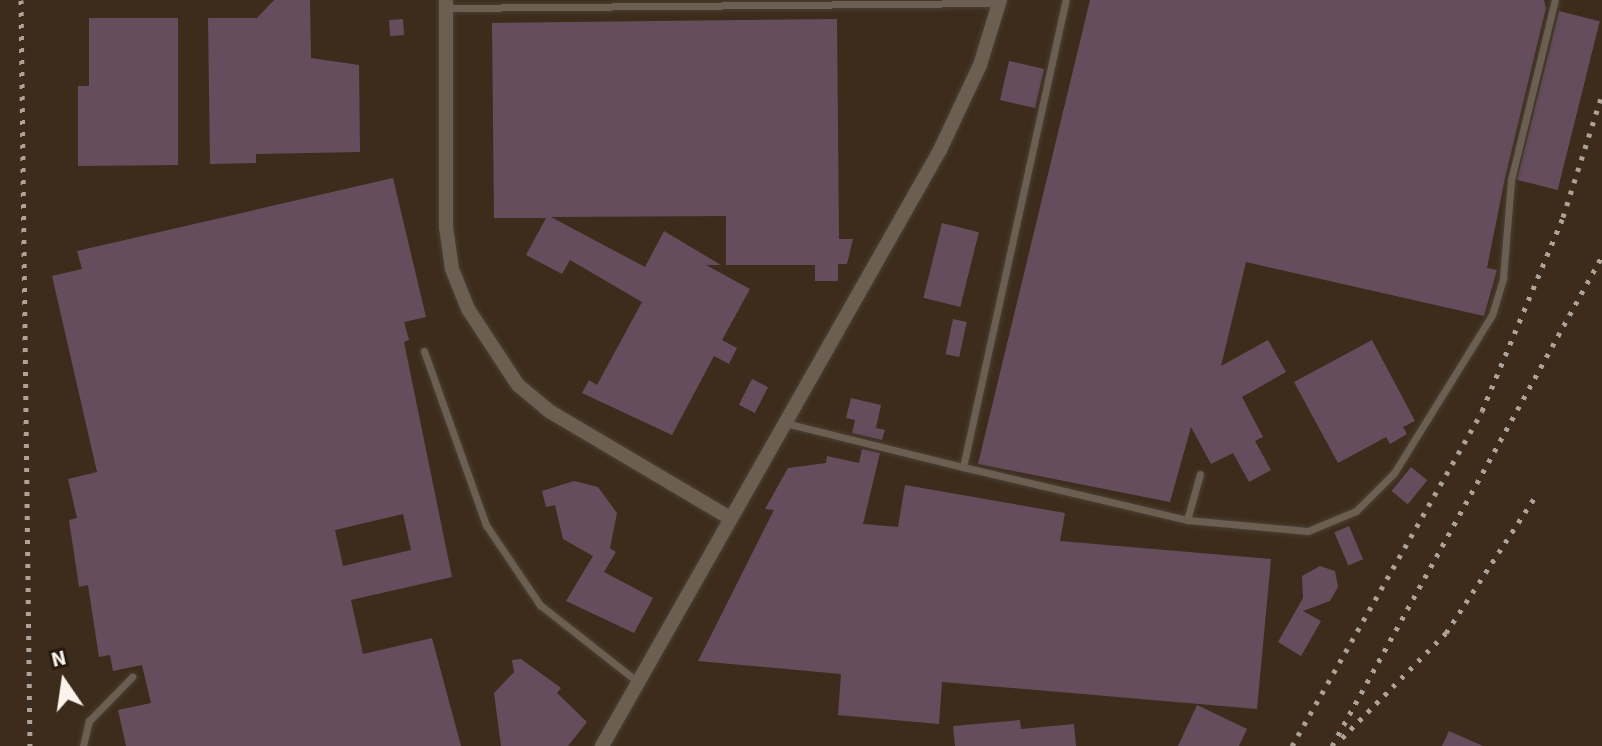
<!DOCTYPE html>
<html>
<head>
<meta charset="utf-8">
<style>
  body { margin:0 }
  #map { position:relative; width:1602px; height:746px; overflow:hidden; background:#2f2418; font-family:"Source Sans 3",sans-serif }
  div>[style] { position:absolute }
  [style*='--x'] { left:calc(var(--x)*1px); top:calc(var(--y)*1px); width:calc(var(--w)*1px); rotate:calc(var(--a)*1deg) }
  .built>* { inset:0; background:#3d2c1b; transform-origin:0 0 }
  .building>* { inset:0; background:#664d5d; transform-origin:0 0 }
  .roads { filter:drop-shadow(0 0 2px #494036) drop-shadow(0 0 2px #494036) }
  .lane>* { height:7px; margin:-3.5px; padding:0 3.5px; transform-origin:3.5px; border-radius:3.5px; background:#6c5e51 }
  .street>* { height:14px; margin:-7px; padding:0 7px; transform-origin:7px; border-radius:7px; background:#6c5e51 }
  .rail>* { height:5px; margin-top:-2.5px; transform-origin:0; background:repeating-linear-gradient(90deg,#aca39a 0 4px,transparent 0 12px) }
  span { translate:-50% -50%; white-space:nowrap; text-align:center; line-height:1.15; -webkit-text-stroke:6px #251a0f; paint-order:stroke }
  .north { position:absolute; left:24px; top:642px; width:80px; height:80px; -webkit-text-stroke:6px #251a0f; paint-order:stroke; rotate:347deg; font-size:22px; font-weight:700; line-height:32px; text-align:center; color:#fbf3ec }
  .north::after { content:''; display:block; margin:auto; width:28px; height:36px; background:#fbf3ec; clip-path:polygon(50% 0,100% 100%,50% 72%,0 100%) }
</style>
</head>
<body>
<div id="map">
  <div class="built">
    <i style="left:0;top:0;width:1602px;height:746px"></i>
  </div>
  <div class="building">
    <i style="clip-path:polygon(274px 0,310px 0,311px 58px,359px 65px,360px 152px,256px 154px,256px 163px,210px 164px,208px 18px,257px 18px)"></i>
    <i style="clip-path:polygon(1090px 0,1544px 0,1546px 8px,1505px 178px,1487px 268px,1497px 270px,1484px 316px,1246px 262px,1221px 366px,1268px 340px,1286px 372px,1242px 397px,1263px 437px,1255px 441px,1271px 470px,1249px 482px,1233px 453px,1211px 464px,1191px 427px,1170px 502px,978px 464px)"></i>
    <i style="left:1559px;top:11px;width:42px;height:174px;rotate:14deg"></i>
    <i style="clip-path:polygon(89px 18px,178px 18px,178px 165px,78px 166px,78px 86px,89px 86px)"></i>
    <i style="left:403px;top:19px;width:16px;height:14px;rotate:86deg"></i>
    <i style="clip-path:polygon(837px 19px,839px 239px,853px 239px,847px 264px,838px 264px,838px 281px,815px 281px,815px 265px,726px 265px,726px 216px,551px 217px,645px 267px,664px 231px,721px 265px,706px 265px,750px 289px,722px 340px,737px 348px,729px 364px,714px 356px,672px 435px,582px 393px,589px 380px,597px 385px,642px 302px,570px 260px,562px 274px,526px 255px,546px 218px,494px 218px,492px 23px)"></i>
    <i style="left:1009px;top:61px;width:36px;height:40px;rotate:13deg"></i>
    <i style="clip-path:polygon(evenodd,393px 178px,426px 317px,404px 322px,409px 340px,404px 342px,452px 577px,351px 600px,363px 654px,432px 638px,461px 746px,126px 746px,118px 710px,151px 703px,142px 665px,113px 671px,110px 655px,99px 657px,88px 585px,79px 587px,69px 520px,77px 518px,68px 479px,97px 472px,52px 276px,82px 269px,77px 251px,393px 178px,403px 514px,411px 550px,343px 566px,335px 530px,403px 514px)"></i>
    <i style="left:942px;top:223px;width:38px;height:77px;rotate:14deg"></i>
    <i style="left:953px;top:319px;width:14px;height:36px;rotate:12deg"></i>
    <i style="clip-path:polygon(1372px 340px,1415px 421px,1403px 427px,1407px 434px,1390px 444px,1386px 437px,1338px 463px,1294px 382px)"></i>
    <i style="left:752px;top:379px;width:18px;height:29px;rotate:27deg"></i>
    <i style="clip-path:polygon(851px 398px,881px 405px,876px 428px,885px 430px,882px 440px,852px 433px,855px 420px,846px 418px)"></i>
    <i style="clip-path:polygon(862px 449px,880px 453px,863px 524px,898px 527px,905px 485px,1065px 513px,1060px 541px,1271px 559px,1257px 709px,942px 682px,939px 724px,838px 715px,841px 674px,698px 661px,774px 510px,765px 509px,788px 468px,826px 463px,827px 456px,859px 463px)"></i>
    <i style="left:1411px;top:467px;width:21px;height:31px;rotate:39deg"></i>
    <i style="clip-path:polygon(574px 481px,598px 487px,617px 513px,610px 548px,616px 552px,604px 572px,653px 598px,634px 633px,566px 601px,593px 556px,563px 539px,555px 505px,546px 507px,542px 491px)"></i>
    <i style="left:1349px;top:526px;width:36px;height:16px;rotate:67deg"></i>
    <i style="clip-path:polygon(1320px 566px,1335px 571px,1338px 587px,1330px 601px,1303px 611px,1321px 621px,1301px 656px,1278px 642px,1303px 598px,1302px 576px)"></i>
    <i style="clip-path:polygon(521px 659px,561px 688px,557px 693px,587px 722px,568px 746px,501px 746px,494px 693px,514px 672px,512px 660px)"></i>
    <i style="clip-path:polygon(1197px 705px,1247px 729px,1239px 746px,1178px 746px)"></i>
    <i style="clip-path:polygon(1020px 720px,1021px 729px,1074px 724px,1076px 746px,955px 746px,953px 726px)"></i>
    <i style="clip-path:polygon(1449px 731px,1483px 746px,1442px 746px)"></i>
  </div>
  <div class="roads">
    <div class="lane">
      <i style="--x:446;--y:8;--w:553;--a:-0.52"></i>
      <i style="--x:424;--y:351;--w:185;--a:70.4"></i>
      <i style="--x:486;--y:525;--w:97;--a:56"></i>
      <i style="--x:540;--y:605;--w:125;--a:38.2"></i>
      <i style="--x:785;--y:423;--w:183;--a:13.9"></i>
      <i style="--x:963;--y:467;--w:478;--a:-77.6"></i>
      <i style="--x:963;--y:467;--w:230;--a:13.3"></i>
      <i style="--x:1200;--y:474;--w:48;--a:105.8"></i>
      <i style="--x:1187;--y:520;--w:121;--a:5.2"></i>
      <i style="--x:1308;--y:531;--w:52;--a:-22.6"></i>
      <i style="--x:1356;--y:511;--w:54;--a:-45"></i>
      <i style="--x:1394;--y:473;--w:186;--a:-58.2"></i>
      <i style="--x:1492;--y:315;--w:39;--a:-73"></i>
      <i style="--x:1503;--y:278;--w:98;--a:-85.3"></i>
      <i style="--x:1511;--y:180;--w:185;--a:-76.3"></i>
      <i style="--x:83;--y:746;--w:26;--a:-77"></i>
      <i style="--x:89;--y:721;--w:62;--a:-45.7"></i>
    </div>
    <div class="street">
      <i style="--x:446;--y:0;--w:227;--a:90"></i>
      <i style="--x:446;--y:227;--w:42;--a:81.9"></i>
      <i style="--x:452;--y:269;--w:43;--a:68.2"></i>
      <i style="--x:468;--y:309;--w:91;--a:56.7"></i>
      <i style="--x:518;--y:385;--w:40;--a:40"></i>
      <i style="--x:549;--y:411;--w:210;--a:30.6"></i>
      <i style="--x:602;--y:746;--w:685;--a:-60.44"></i>
      <i style="--x:940;--y:150;--w:94;--a:-64.8"></i>
      <i style="--x:980;--y:65;--w:68;--a:-72.9"></i>
    </div>
  </div>
  <div class="rail">
    <i style="--x:21;--y:0;--w:746;--a:89.31"></i>
    <i style="--x:1342;--y:738;--w:148;--a:-45.3"></i>
    <i style="--x:1446;--y:633;--w:166;--a:-56.8"></i>
    <i style="--x:1292;--y:746;--w:385;--a:-60.4"></i>
    <i style="--x:1482;--y:411;--w:210;--a:-67.3"></i>
    <i style="--x:1563;--y:217;--w:128;--a:-72.3"></i>
    <i style="--x:1332;--y:746;--w:557;--a:-61.14"></i>
  </div>
  <div class="north">N</div>
</div>
</body>
</html>
